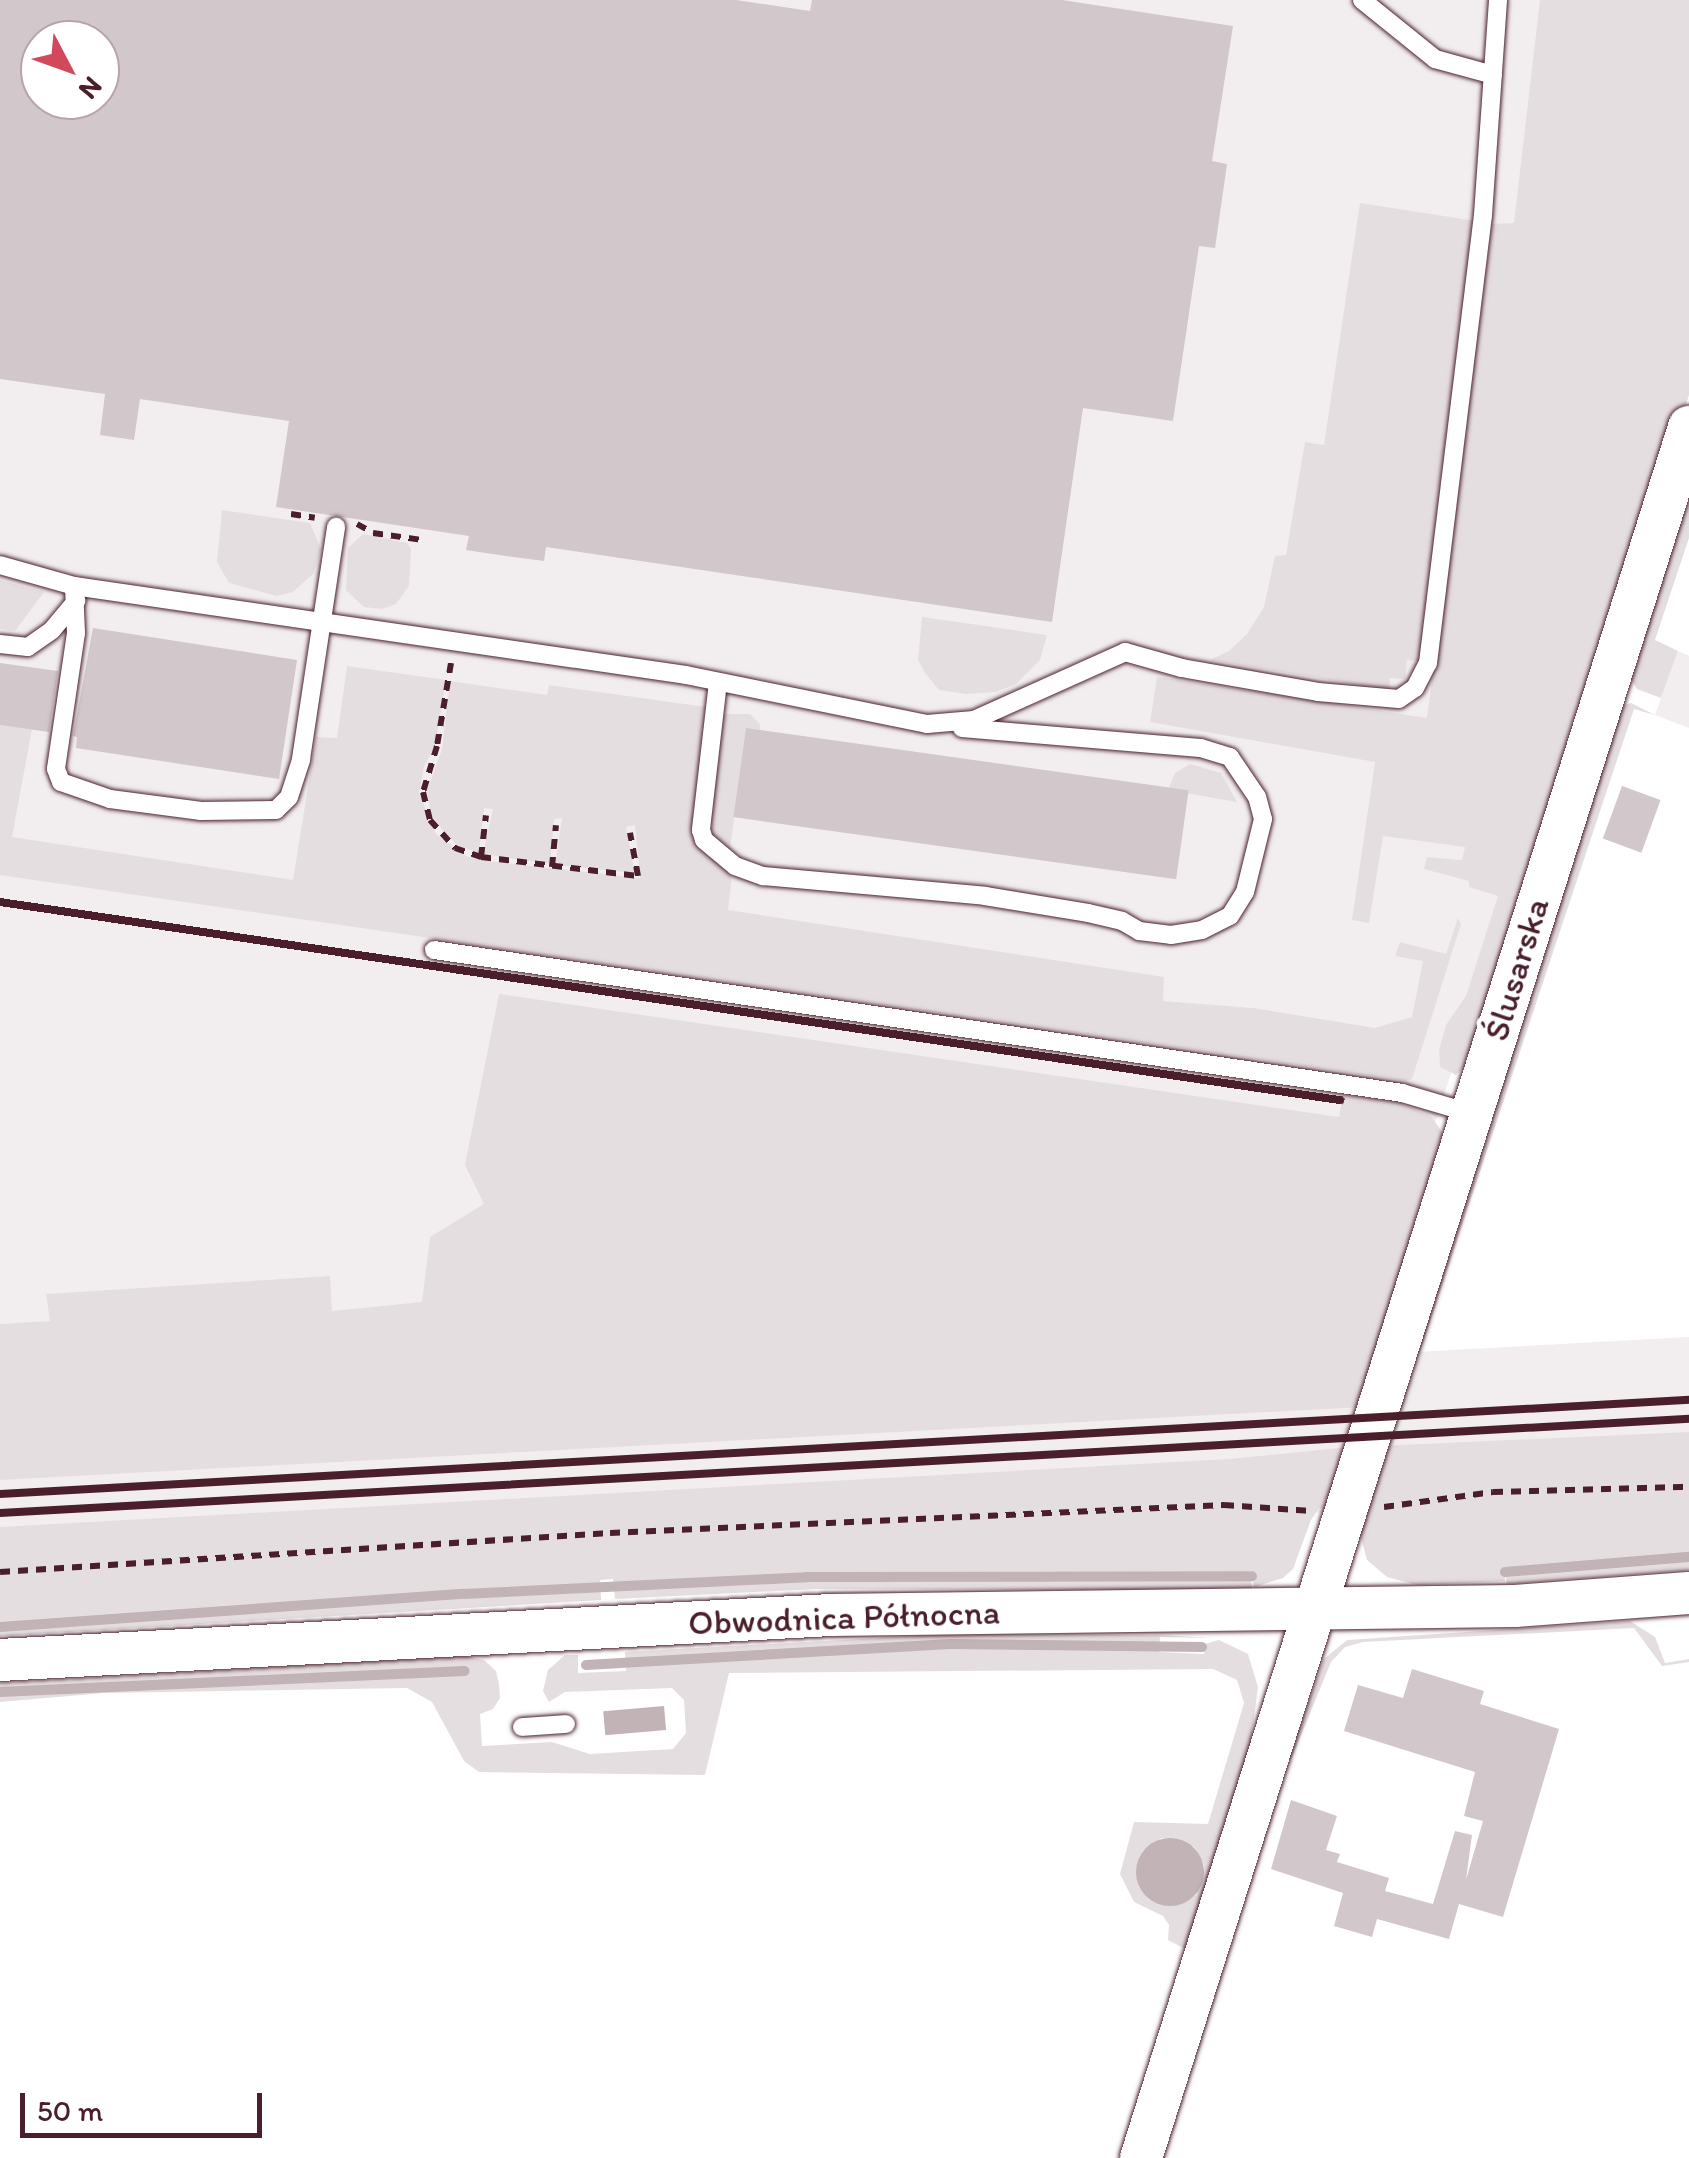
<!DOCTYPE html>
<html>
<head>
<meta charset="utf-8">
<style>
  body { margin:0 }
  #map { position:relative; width:1689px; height:2158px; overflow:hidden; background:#fff; font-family:Itim,sans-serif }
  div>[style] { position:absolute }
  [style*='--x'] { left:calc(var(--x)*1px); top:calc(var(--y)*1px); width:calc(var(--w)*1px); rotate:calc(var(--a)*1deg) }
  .built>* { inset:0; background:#f2eeef }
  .green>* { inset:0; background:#e5dee0 }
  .water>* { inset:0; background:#c1b3b6; transform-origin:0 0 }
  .round { border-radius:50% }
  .stream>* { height:10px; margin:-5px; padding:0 5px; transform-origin:5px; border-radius:5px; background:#c1b3b6 }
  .building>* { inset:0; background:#d2c7cb; transform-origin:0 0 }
  .path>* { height:6px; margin-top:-3px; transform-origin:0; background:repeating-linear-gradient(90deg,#4a1f2b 0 10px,transparent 0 18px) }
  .roads { filter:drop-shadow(0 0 2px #4a1f2b) drop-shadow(0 0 2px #4a1f2b) }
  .service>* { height:18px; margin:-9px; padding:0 9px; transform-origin:9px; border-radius:9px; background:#fff }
  .tertiary>* { height:42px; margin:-21px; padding:0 21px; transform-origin:21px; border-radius:21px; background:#fff }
  .rail>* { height:8px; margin:-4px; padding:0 4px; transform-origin:4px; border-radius:4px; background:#4a1f2b }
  span { translate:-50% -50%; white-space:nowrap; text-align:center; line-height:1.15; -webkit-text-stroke:9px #fff; paint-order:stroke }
  .street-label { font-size:35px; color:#4a1f2b }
  .north { position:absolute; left:20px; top:20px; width:100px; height:100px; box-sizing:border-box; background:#fff; border:2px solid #b7a5aa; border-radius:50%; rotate:131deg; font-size:28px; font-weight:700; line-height:40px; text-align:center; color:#4a1f2b }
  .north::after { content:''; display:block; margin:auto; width:35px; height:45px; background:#d1495b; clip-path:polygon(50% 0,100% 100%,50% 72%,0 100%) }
  .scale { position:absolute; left:20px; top:2093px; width:242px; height:45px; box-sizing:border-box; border:5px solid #4a1f2b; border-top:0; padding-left:12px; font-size:30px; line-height:35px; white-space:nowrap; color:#4a1f2b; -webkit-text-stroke:8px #fff; paint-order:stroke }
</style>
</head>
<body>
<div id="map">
  <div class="built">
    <i style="clip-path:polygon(evenodd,0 0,1689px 0,1689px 337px,1360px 1355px,1689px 1337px,1689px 1509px,1257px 1513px,0 1592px,0 0,40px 40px,100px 40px,100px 100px,40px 100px,40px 40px)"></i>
    <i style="clip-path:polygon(1678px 651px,1689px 656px,1689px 728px,1655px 715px)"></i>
  </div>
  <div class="green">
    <i style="clip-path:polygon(1540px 0,1689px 0,1689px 395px,1467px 1064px,1456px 1075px,1440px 1067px,1439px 1050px,1446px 1025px,1466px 996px,1498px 896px,1469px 887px,1469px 881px,1424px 869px,1427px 857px,1462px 860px,1465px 847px,1383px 836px,1369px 923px,1352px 920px,1375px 762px,1150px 722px,1157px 677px,1427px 718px,1492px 224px,1514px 223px)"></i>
    <i style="clip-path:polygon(1360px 203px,1476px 221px,1422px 661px,1407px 660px,1405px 679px,1390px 678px,1389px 690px,1210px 660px,1229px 651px,1247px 634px,1264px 607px,1275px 556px,1286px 555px,1305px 442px,1324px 445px)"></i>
    <i style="clip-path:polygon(1689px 491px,1689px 538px,1655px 640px,1678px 651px,1661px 698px,1637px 689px,1627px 673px)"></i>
    <i style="clip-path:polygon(222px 510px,310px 523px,321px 549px,314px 573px,293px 592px,277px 596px,229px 583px,217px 562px)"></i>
    <i style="clip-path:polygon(363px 534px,407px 543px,411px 549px,409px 586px,396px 604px,382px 609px,364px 607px,346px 590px,348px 548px)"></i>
    <i style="clip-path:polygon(0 580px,44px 592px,15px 631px,0 629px)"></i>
    <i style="clip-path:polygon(922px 617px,965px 623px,1047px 635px,1040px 660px,1016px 684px,995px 692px,966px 694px,939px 690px,925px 673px,918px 660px)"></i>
    <i style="clip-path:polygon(347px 666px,446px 680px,435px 746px,424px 767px,419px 793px,436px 834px,464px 855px,478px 860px,640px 878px,635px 825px,626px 827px,635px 873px,555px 865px,562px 818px,554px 819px,550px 864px,483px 854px,493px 809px,484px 808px,479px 853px,457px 845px,444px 832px,431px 814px,427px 791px,442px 749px,450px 681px,547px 695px,549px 685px,706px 707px,694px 834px,701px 850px,732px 875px,728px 910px,1164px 977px,1163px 1001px,1253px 1008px,1375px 1028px,1412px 1017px,1423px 961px,1395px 956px,1400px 942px,1446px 954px,1458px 918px,1461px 924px,1412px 1079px,1406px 1081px,0 875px,0 725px,32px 729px,12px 837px,293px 880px,316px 737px,337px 738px)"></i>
    <i style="clip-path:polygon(1631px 703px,1655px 715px,1634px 709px,1420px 1352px,1409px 1353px,1615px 708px)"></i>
    <i style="clip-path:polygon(724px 714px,750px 714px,760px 724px,760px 730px,746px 729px,730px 849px,713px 836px,711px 818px)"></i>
    <i style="clip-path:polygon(1190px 764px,1221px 773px,1237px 802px,1168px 790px,1175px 773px)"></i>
    <i style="clip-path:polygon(499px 994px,1339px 1117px,1343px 1095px,1399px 1103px,1431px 1116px,1442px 1132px,1446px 1152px,1363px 1407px,0 1480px,0 1324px,50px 1321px,46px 1294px,330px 1276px,332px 1311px,422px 1302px,430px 1237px,484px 1204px,465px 1165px)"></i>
    <i style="clip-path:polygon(1689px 1432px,1689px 1570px,1507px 1584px,1505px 1573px,1505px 1581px,1417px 1585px,1387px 1577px,1367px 1560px,1360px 1534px,1379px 1446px)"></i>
    <i style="clip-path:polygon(1349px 1447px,1331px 1511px,1319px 1508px,1311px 1520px,1293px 1569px,1283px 1578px,1254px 1587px,1251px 1574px,1252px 1590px,816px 1589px,615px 1599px,613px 1579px,600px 1580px,601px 1600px,0 1636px,0 1527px,1229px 1459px)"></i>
    <i style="clip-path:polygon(1630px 1621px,1655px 1637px,1665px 1663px,1689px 1659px,1689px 1662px,1662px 1666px,1634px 1628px,1363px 1642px,1345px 1647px,1331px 1662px,1291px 1760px,1289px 1758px,1324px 1659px,1347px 1640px)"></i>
    <i style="clip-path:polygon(evenodd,952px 1634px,1157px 1635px,1213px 1638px,1160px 1637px,1159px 1652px,1204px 1654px,1205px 1644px,1219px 1640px,1248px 1654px,1258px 1687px,1250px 1748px,1191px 1952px,1168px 1940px,1169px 1925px,1163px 1916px,1134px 1902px,1120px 1874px,1134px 1822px,1208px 1824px,1244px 1703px,1237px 1680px,1213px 1669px,729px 1673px,705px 1775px,479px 1772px,464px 1761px,432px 1702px,407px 1688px,104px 1693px,0 1702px,0 1683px,465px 1656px,484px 1660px,496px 1671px,499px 1684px,500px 1698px,493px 1709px,480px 1714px,482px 1746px,552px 1742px,590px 1754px,673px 1749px,686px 1733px,684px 1700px,672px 1688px,565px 1692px,549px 1702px,543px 1691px,548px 1670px,565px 1655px,578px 1655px,578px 1673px,626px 1671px,625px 1652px,952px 1634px,1162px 1838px,1194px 1847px,1204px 1865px,1196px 1895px,1178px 1905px,1142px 1852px,1162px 1838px)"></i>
  </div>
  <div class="water">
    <i style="left:664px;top:1706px;width:24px;height:61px;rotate:85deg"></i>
    <i class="round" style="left:1136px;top:1838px;width:68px;height:68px"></i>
  </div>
  <div class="stream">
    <i style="--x:1505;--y:1572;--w:185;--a:-4.7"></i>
    <i style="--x:0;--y:1627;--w:464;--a:-4.1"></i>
    <i style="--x:463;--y:1594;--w:344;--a:-2.8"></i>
    <i style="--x:807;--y:1577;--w:445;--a:-0.1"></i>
    <i style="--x:586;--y:1665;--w:365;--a:-3.3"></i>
    <i style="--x:950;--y:1644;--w:252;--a:0.7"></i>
    <i style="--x:0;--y:1692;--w:465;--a:-2.6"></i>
  </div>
  <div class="building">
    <i style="clip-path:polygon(evenodd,0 0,736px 0,810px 11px,812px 0,1062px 0,1233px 26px,1212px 161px,1227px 164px,1215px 248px,1199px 246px,1173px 421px,1083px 408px,1052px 622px,546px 547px,544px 561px,506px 556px,466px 550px,469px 536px,276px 507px,289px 421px,140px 399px,134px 440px,100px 435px,105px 394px,0 379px,0 0,40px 40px,100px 40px,100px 100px,40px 100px,40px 40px)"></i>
    <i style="clip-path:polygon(93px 628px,297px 660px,279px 779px,76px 748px,77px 737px,73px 736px)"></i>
    <i style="clip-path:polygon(0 663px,58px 671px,49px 732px,0 725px)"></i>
    <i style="left:746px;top:728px;width:447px;height:90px;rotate:8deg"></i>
    <i style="left:1622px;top:786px;width:41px;height:56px;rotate:20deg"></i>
    <i style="clip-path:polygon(1412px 1669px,1484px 1691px,1480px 1704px,1559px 1729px,1503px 1917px,1459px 1904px,1449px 1939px,1377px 1919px,1372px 1937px,1334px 1926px,1343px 1893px,1271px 1869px,1291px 1800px,1337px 1816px,1326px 1850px,1340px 1854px,1337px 1862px,1389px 1878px,1385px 1891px,1433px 1904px,1455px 1831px,1472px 1835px,1466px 1880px,1483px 1821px,1464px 1816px,1475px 1772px,1344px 1731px,1358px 1685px,1403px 1698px)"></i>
  </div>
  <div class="path">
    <i style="--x:291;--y:514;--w:24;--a:9"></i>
    <i style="--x:357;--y:524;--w:18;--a:29"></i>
    <i style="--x:373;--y:533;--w:49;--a:8.1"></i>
    <i style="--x:451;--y:663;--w:84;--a:99.6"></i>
    <i style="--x:437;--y:746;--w:48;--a:106.9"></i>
    <i style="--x:423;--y:792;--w:29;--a:76"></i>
    <i style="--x:430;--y:820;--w:38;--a:48"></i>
    <i style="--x:455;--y:848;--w:28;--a:19"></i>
    <i style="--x:481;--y:857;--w:158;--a:6.9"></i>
    <i style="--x:638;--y:876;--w:44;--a:-100.5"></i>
    <i style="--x:481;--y:857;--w:42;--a:-83.2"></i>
    <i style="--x:552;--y:867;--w:42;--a:-84.6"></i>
    <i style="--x:1384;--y:1507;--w:110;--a:-7.8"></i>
    <i style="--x:1493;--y:1492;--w:196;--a:-1.5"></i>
    <i style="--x:0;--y:1572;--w:611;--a:-3.66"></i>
    <i style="--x:610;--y:1533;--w:615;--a:-2.61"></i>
    <i style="--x:1224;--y:1505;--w:88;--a:3.9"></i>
  </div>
  <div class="roads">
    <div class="service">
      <i style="--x:1362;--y:0;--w:94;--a:38.9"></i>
      <i style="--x:1435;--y:59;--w:60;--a:15.4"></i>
      <i style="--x:0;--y:565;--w:77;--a:15.8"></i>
      <i style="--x:74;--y:586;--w:618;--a:8.27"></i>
      <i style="--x:686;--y:675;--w:246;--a:11.5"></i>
      <i style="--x:927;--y:724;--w:47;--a:-4.9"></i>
      <i style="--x:974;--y:720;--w:166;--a:-24.2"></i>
      <i style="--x:1125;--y:652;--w:59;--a:15.7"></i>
      <i style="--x:1182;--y:668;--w:138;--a:10"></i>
      <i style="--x:1318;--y:692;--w:81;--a:4.9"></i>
      <i style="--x:1399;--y:699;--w:19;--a:-35"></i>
      <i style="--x:1415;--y:688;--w:28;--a:-63"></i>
      <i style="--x:1428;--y:663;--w:451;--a:-83"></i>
      <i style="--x:1483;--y:215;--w:216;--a:-86"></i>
      <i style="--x:74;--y:586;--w:47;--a:87.6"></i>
      <i style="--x:76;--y:633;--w:137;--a:98.4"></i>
      <i style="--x:56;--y:769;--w:14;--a:69"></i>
      <i style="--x:61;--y:782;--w:52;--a:19.1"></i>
      <i style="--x:110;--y:799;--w:92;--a:7.5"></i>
      <i style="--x:201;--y:811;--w:75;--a:-0.8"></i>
      <i style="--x:276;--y:810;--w:18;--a:-45"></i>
      <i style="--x:289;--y:797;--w:40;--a:-72"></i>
      <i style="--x:301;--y:759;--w:235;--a:-81.4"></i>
      <i style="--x:0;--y:644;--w:28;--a:6"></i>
      <i style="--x:28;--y:647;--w:29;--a:-35"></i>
      <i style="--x:52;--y:630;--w:38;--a:-50"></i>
      <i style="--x:718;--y:682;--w:149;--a:96.6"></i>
      <i style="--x:701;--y:830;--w:10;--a:73"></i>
      <i style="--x:704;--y:840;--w:40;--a:40"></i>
      <i style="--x:735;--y:866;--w:30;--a:20"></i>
      <i style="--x:763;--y:876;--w:223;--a:5.1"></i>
      <i style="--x:985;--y:896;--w:104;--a:9.4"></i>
      <i style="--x:1088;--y:913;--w:35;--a:13"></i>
      <i style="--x:1122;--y:921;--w:20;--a:30"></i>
      <i style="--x:1139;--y:931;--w:32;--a:7"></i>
      <i style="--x:1171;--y:935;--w:31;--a:-9"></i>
      <i style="--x:1202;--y:930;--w:31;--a:-27"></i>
      <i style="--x:1230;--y:916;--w:28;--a:-58"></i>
      <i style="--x:1245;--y:892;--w:75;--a:-76.1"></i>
      <i style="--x:1263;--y:819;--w:23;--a:-105"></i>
      <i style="--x:1257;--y:797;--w:48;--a:-124"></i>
      <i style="--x:1230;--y:757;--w:31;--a:-163"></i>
      <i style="--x:1200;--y:748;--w:239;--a:-175.2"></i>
      <i style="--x:434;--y:950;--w:979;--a:8.4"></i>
      <i style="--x:1402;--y:1093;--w:71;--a:16.4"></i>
      <i style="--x:522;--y:1727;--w:44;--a:-3.9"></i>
    </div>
    <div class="tertiary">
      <i style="--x:0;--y:1660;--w:832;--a:-3.1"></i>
      <i style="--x:831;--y:1615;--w:684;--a:-0.75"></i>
      <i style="--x:1515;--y:1606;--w:174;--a:-4.3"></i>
      <i style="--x:1141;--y:2158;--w:1816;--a:-72.43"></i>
    </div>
  </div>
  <div class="rail">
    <i style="--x:0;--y:902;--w:1355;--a:8.41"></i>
    <i style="--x:0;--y:1494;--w:1692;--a:-3.19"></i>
    <i style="--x:0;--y:1513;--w:1692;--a:-3.19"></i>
  </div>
  <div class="street-label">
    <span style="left:1516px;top:969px;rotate:-73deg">Ślusarska</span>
    <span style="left:844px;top:1617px;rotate:-2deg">Obwodnica Północna</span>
  </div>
  <div class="north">N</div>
  <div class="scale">50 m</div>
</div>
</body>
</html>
